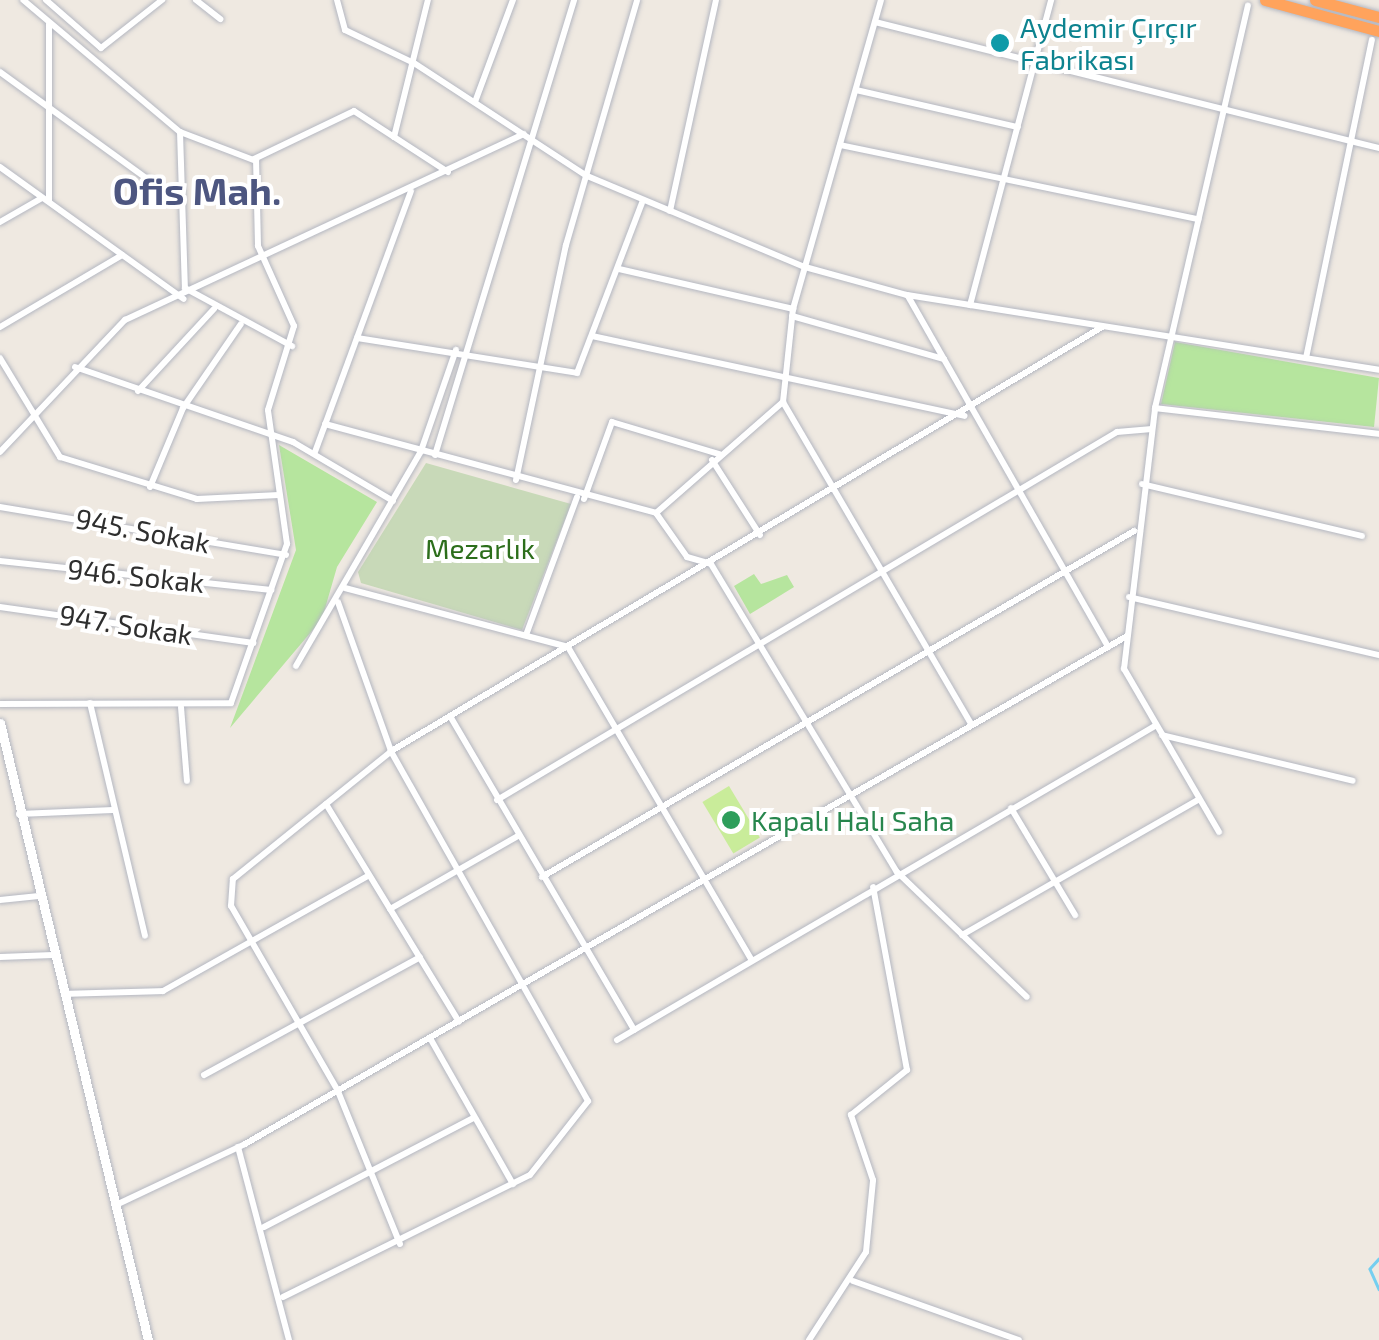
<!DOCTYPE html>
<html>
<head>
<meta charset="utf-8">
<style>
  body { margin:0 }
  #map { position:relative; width:1379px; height:1340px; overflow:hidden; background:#efe9e1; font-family:"Exo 2",sans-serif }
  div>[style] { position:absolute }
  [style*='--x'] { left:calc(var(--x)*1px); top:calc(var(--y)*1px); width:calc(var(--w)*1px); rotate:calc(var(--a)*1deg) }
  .green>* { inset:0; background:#b6e59e }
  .cemetery>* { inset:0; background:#c8d9b8 }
  .pitch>* { inset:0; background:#c9ec9a; transform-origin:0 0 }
  .stream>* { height:2.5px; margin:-1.25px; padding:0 1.25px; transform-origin:1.25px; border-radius:1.25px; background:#75cff0 }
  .roads { filter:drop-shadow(0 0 2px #b4b7c1) drop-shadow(0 0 2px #b4b7c1) }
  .street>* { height:6px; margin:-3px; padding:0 3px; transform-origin:3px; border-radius:3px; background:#fff }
  .secondary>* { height:9px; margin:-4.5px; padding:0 4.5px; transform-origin:4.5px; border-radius:4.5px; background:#fff }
  .highway>* { height:11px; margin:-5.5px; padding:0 5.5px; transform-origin:5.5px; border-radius:5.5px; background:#ffa35c }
  .dots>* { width:28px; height:28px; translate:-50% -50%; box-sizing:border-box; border:5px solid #fff; border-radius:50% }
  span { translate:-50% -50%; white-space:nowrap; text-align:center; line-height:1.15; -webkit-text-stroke:8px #fff; paint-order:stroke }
  .culture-label { font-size:28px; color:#0d838f }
  .left { translate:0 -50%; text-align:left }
  .street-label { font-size:28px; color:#2e2e2e }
  .park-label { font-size:28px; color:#2c6e1b }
  .leisure-label { font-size:28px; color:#27864d }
  .district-label { font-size:38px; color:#4d5680; font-weight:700 }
</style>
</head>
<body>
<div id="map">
  <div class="green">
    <i style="clip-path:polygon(1175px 342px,1379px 378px,1374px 427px,1161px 404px)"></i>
    <i style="clip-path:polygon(279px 445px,377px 502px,337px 567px,322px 619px,230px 728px,296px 550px)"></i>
    <i style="clip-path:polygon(754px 574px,761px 584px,787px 575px,794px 587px,750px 614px,734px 586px)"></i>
  </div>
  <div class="cemetery">
    <i style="clip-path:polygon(426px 463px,571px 504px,522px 630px,361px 583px,358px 572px)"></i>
  </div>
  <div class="pitch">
    <i style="left:729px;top:786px;width:60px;height:31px;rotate:59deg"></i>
  </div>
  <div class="stream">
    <i style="--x:1379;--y:1259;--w:13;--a:132"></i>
    <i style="--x:1370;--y:1269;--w:22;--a:66"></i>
  </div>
  <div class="roads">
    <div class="street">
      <i style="--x:46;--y:0;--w:73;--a:41.1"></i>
      <i style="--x:101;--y:48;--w:78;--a:-38.2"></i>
      <i style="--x:196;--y:0;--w:31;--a:38"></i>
      <i style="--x:337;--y:0;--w:31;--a:75"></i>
      <i style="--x:345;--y:30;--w:76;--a:25.6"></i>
      <i style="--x:414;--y:63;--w:207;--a:33.2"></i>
      <i style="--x:587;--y:176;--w:236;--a:22.7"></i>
      <i style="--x:805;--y:267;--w:106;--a:15.4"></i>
      <i style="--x:907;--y:295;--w:478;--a:9"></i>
      <i style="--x:875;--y:22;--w:520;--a:14.04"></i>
      <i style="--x:0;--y:72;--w:218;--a:36"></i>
      <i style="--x:856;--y:90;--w:166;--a:12.9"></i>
      <i style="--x:475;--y:102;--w:109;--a:-69.6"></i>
      <i style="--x:180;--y:132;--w:156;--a:88.2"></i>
      <i style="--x:185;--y:288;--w:122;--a:28.5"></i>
      <i style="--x:394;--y:137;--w:141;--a:-76.1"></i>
      <i style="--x:840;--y:145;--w:366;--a:11.7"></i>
      <i style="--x:254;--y:159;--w:111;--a:-25.6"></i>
      <i style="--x:354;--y:111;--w:112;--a:33"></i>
      <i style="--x:0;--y:167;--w:226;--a:35.7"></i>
      <i style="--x:49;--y:201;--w:177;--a:-90"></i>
      <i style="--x:670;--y:211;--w:216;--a:-77.7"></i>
      <i style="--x:0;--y:222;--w:48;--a:-29.7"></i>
      <i style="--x:619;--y:269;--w:179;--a:12.9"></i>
      <i style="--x:908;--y:296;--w:404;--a:60.3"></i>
      <i style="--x:970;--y:305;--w:316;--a:-75.1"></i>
      <i style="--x:792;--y:316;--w:158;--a:15.8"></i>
      <i style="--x:0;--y:327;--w:142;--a:-30.5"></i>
      <i style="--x:592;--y:336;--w:381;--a:12.1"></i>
      <i style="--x:357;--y:338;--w:223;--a:9"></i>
      <i style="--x:577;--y:373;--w:182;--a:-69.1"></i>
      <i style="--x:0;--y:358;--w:116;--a:58.8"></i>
      <i style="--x:60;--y:457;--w:143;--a:17"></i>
      <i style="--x:197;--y:499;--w:82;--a:-2.8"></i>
      <i style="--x:1306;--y:358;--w:325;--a:-78.3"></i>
      <i style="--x:75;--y:367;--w:231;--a:19"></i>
      <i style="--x:293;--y:442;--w:116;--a:30.5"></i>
      <i style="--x:138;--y:391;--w:112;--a:-47.2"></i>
      <i style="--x:783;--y:402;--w:374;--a:59.7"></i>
      <i style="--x:1155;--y:408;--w:226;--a:6.6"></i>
      <i style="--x:325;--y:424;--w:343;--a:15"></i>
      <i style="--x:656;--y:513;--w:169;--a:-41.2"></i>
      <i style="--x:783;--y:402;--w:94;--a:-83.9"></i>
      <i style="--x:793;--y:309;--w:321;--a:-74.1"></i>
      <i style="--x:0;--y:452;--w:182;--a:-46.6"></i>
      <i style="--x:125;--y:320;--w:440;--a:-25"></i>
      <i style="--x:315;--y:452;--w:278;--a:-69.8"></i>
      <i style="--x:435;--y:455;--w:476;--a:-73"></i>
      <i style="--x:712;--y:460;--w:89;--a:57.4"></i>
      <i style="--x:516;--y:480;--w:240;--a:-78"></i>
      <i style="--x:566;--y:245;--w:255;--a:-73.8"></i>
      <i style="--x:1142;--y:484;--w:226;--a:13.3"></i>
      <i style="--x:150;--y:487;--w:86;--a:-67.3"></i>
      <i style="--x:183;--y:408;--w:102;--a:-55.4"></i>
      <i style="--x:584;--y:499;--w:82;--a:-70"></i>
      <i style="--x:612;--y:422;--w:112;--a:16.7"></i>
      <i style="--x:0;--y:507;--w:290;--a:9.5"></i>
      <i style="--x:656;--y:513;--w:54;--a:54.8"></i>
      <i style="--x:687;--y:557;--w:25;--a:16"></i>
      <i style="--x:711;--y:564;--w:360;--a:58.9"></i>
      <i style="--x:897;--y:872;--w:180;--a:43.9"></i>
      <i style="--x:0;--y:561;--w:273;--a:6.1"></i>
      <i style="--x:345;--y:588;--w:231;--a:14.8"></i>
      <i style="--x:568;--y:647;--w:362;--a:59.6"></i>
      <i style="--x:1129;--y:597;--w:257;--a:13.1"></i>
      <i style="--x:0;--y:607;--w:256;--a:8.1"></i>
      <i style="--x:526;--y:635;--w:147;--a:-69.7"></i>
      <i style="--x:296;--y:666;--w:249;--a:-59.8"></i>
      <i style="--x:421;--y:451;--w:107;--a:-70.9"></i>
      <i style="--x:90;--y:703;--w:239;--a:76.7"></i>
      <i style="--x:0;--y:704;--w:231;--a:-0.2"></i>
      <i style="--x:231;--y:703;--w:169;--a:-70.6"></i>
      <i style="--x:287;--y:544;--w:135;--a:-98.1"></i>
      <i style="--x:268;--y:410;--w:88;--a:-72.8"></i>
      <i style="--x:294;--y:326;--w:88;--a:-114.2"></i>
      <i style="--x:258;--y:246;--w:85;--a:-91.3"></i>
      <i style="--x:256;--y:161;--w:81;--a:-159.1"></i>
      <i style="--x:180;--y:132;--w:205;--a:-139.9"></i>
      <i style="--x:181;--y:707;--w:74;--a:85.4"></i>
      <i style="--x:450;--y:716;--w:364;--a:59.6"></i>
      <i style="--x:1162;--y:735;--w:196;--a:13.5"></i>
      <i style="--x:497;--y:800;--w:721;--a:-30.69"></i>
      <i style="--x:1117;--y:432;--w:35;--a:-5"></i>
      <i style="--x:326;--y:804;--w:255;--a:58.6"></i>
      <i style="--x:1011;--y:808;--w:125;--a:59.1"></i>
      <i style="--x:19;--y:814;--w:94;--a:-2.4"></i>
      <i style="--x:1219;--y:832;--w:189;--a:-120.2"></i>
      <i style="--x:1124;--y:669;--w:263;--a:-83.2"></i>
      <i style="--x:1155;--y:408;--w:413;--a:-77"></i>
      <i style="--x:542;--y:877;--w:686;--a:-30.3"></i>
      <i style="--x:0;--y:900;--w:39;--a:-6"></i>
      <i style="--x:390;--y:909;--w:147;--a:-29.7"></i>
      <i style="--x:962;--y:935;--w:273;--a:-29.8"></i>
      <i style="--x:0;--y:957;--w:53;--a:-2.2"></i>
      <i style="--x:64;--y:994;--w:99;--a:-1.7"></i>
      <i style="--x:163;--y:991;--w:233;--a:-29.3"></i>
      <i style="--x:430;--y:1038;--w:168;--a:60.4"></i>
      <i style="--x:617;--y:1040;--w:623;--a:-30.27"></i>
      <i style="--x:204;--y:1075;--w:246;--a:-28.6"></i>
      <i style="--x:238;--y:1147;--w:200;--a:75.2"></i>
      <i style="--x:116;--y:1205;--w:143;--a:-25.3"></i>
      <i style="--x:245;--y:1144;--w:1018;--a:-29.94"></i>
      <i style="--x:264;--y:1227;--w:236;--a:-27.5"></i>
      <i style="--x:400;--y:1244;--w:165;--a:-112.1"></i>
      <i style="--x:338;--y:1091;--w:214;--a:-120"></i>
      <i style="--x:231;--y:906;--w:27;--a:-86"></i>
      <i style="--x:233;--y:879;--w:206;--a:-38.9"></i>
      <i style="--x:393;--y:750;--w:826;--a:-30.82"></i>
      <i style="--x:853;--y:1281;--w:176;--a:19.6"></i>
      <i style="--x:283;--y:1297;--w:275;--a:-26.3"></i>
      <i style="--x:530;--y:1175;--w:94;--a:-51.9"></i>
      <i style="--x:588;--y:1101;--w:402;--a:-119.4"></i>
      <i style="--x:391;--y:751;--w:158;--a:-109.6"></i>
      <i style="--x:809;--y:1340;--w:105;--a:-57.1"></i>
      <i style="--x:866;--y:1252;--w:72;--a:-84.4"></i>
      <i style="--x:873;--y:1180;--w:69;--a:-108.7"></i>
      <i style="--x:851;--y:1115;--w:72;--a:-38.8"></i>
      <i style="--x:907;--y:1070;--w:186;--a:-100.5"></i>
    </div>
    <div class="secondary">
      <i style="--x:0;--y:723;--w:635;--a:76.51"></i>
    </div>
    <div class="highway">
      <i style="--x:1265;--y:0;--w:118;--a:15.2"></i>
      <i style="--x:1315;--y:0;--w:66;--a:14.9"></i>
    </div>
  </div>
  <div class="dots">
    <i style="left:1000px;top:43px;background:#0f9aa8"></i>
    <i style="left:731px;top:820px;background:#2e9e5b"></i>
  </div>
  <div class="culture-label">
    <span class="left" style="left:1020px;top:43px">Aydemir Çırçır<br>Fabrikası</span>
  </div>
  <div class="street-label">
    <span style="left:143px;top:530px;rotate:11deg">945. Sokak</span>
    <span style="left:136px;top:575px;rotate:6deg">946. Sokak</span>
    <span style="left:126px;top:624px;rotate:9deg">947. Sokak</span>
  </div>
  <div class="park-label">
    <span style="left:480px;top:548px">Mezarlık</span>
  </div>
  <div class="leisure-label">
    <span class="left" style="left:751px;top:820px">Kapalı Halı Saha</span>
  </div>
  <div class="district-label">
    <span style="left:197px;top:191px">Ofis Mah.</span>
  </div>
</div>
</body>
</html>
